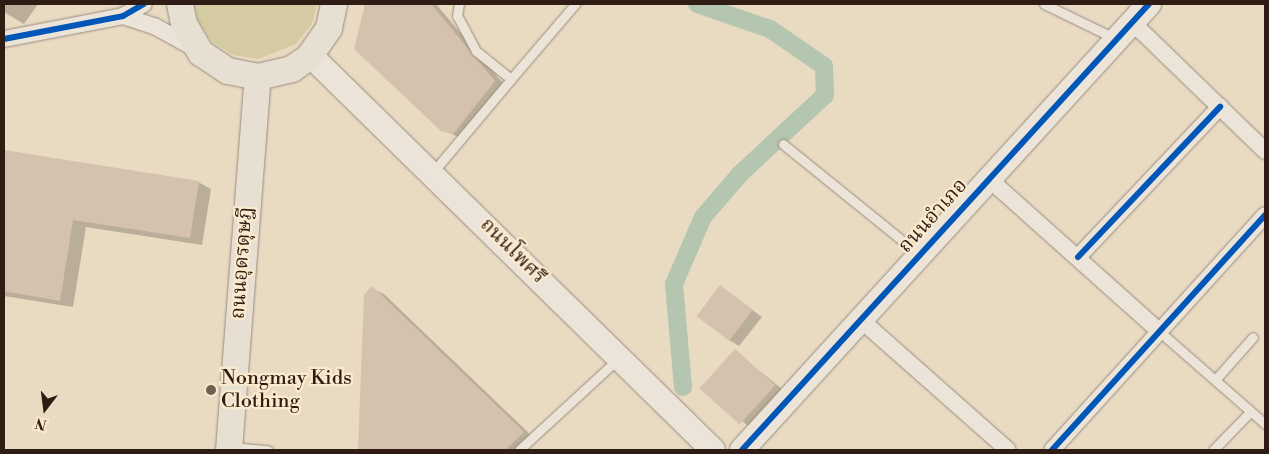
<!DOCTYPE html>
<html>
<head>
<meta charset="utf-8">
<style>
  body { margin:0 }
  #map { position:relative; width:1269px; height:454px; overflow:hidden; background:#e9dac2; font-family:"Libre Bodoni","Noto Serif Thai",serif }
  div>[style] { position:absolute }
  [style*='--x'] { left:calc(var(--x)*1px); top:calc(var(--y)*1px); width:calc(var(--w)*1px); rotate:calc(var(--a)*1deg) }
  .green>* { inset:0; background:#d5cba2 }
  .shadow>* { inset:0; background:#0003; transform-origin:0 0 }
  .canal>* { height:18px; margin:-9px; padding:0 9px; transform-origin:9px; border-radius:9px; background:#b4c5b0 }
  .building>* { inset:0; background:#d4c2af; transform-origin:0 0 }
  .roads { filter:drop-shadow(0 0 1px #988d7f) drop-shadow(0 0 1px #988d7f) }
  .lane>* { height:9px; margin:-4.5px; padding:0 4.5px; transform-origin:4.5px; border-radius:4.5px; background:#ece4d8 }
  .street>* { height:16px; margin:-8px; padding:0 8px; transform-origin:8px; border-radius:8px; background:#ece4d8 }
  .secondary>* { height:24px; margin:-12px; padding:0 12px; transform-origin:12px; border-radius:12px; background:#ece4d8 }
  .primary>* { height:26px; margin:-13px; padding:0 13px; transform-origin:13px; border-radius:13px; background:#e7dfd2 }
  .cycleway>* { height:6px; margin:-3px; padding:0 3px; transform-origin:3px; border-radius:3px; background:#0057b8 }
  .dots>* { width:14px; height:14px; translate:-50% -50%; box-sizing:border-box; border:2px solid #faeace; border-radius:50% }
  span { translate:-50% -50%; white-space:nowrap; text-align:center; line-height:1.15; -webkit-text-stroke:4.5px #faeace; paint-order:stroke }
  .street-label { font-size:20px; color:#2f1d15 }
  .poi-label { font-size:20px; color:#2f1d15 }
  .left { translate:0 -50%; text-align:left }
  .frame { position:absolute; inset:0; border:5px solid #2f1d15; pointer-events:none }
  .north { position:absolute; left:20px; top:384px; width:50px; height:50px; -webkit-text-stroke:4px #faeace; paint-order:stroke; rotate:195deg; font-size:14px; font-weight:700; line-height:20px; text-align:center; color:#2f1d15 }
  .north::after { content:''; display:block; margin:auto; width:18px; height:22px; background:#2f1d15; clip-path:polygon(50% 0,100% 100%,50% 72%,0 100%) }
</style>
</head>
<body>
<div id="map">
  <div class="green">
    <i style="clip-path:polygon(194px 4px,317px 4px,312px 24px,296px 44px,258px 59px,233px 55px,212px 42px,198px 21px)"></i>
  </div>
  <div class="shadow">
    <i style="clip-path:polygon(4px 4px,38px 4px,24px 24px,4px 12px)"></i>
    <i style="clip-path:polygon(366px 4px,401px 8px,406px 4px,436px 4px,507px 88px,466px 140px,442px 130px,355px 48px)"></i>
    <i style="clip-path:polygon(4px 151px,198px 182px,211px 189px,202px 245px,86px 227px,73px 307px,4px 296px)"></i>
    <i style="clip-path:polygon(721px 287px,762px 317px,739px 346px,729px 340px)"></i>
    <i style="clip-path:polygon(372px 288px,385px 295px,536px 440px,526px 450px,361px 450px)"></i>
    <i style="left:735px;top:351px;width:63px;height:50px;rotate:39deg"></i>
  </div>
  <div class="canal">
    <i style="--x:683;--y:387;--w:103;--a:-95"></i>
    <i style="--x:674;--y:284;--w:73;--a:-66.6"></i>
    <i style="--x:703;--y:217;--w:57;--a:-49.3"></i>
    <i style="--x:740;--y:174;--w:116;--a:-42.9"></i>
    <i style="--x:825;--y:95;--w:29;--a:-92"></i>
    <i style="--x:824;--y:66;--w:65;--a:-145.6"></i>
    <i style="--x:770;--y:29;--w:77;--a:-161.1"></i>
  </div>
  <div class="building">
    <i style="clip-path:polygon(365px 4px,431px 4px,495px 81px,453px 134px,441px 131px,354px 49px)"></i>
    <i style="clip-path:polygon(4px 150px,199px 181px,190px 238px,73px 220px,60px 301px,4px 291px)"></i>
    <i style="left:720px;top:285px;width:41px;height:39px;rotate:37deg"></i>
    <i style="clip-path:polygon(372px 286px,524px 432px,505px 450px,358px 450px,364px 295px)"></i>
    <i style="left:735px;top:349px;width:54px;height:53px;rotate:42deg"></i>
  </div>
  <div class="roads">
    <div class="lane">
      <i style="--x:1044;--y:4;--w:80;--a:25.9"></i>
      <i style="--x:511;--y:79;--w:99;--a:-49.5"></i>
      <i style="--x:783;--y:144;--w:176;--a:39"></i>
      <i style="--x:433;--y:172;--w:121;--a:-50"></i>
      <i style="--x:511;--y:79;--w:45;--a:-141.3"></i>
      <i style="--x:476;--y:51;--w:40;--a:-118"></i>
      <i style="--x:457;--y:16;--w:12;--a:-81"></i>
      <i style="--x:1160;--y:332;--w:140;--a:41.2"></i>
      <i style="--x:1215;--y:380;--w:57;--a:-48.5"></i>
      <i style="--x:231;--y:447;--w:37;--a:5"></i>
      <i style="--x:519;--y:450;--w:134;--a:-42.6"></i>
      <i style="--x:1213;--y:450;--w:54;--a:-45.7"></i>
    </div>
    <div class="street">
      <i style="--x:123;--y:16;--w:35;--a:18"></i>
      <i style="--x:156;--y:27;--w:46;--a:28.8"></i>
      <i style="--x:1132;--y:22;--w:185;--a:44.1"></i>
      <i style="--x:4;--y:39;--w:121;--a:-10.9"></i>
      <i style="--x:123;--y:16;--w:24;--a:-30"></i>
      <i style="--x:989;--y:179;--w:229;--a:41.8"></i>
      <i style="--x:1078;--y:257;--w:207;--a:-46.6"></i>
      <i style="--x:861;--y:320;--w:196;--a:41.5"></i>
      <i style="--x:1052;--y:450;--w:317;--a:-47.8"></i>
    </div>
    <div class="secondary">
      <i style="--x:310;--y:55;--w:564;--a:44.43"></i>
      <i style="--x:742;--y:450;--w:604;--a:-47.62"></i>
    </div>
    <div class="primary">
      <i style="--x:180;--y:4;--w:20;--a:79"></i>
      <i style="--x:184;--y:24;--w:34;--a:60"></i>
      <i style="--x:201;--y:53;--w:32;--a:34"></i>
      <i style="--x:228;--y:71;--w:31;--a:11"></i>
      <i style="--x:258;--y:77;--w:35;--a:-13"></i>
      <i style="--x:292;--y:69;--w:21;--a:-35"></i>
      <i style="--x:309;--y:57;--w:35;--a:-55"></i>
      <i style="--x:329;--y:28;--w:25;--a:-78"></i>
      <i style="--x:229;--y:450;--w:374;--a:-85.6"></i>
    </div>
  </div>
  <div class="cycleway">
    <i style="--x:4;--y:39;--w:121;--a:-10.9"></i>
    <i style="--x:123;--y:16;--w:24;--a:-30"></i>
    <i style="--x:1078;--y:257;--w:207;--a:-46.6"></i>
    <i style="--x:742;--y:450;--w:604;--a:-47.62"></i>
    <i style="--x:1052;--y:450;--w:317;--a:-47.8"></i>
  </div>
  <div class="dots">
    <i style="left:211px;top:390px;background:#705f52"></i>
  </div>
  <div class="street-label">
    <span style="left:933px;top:216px;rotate:-48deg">ถนนอำเภอ</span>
    <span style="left:513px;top:251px;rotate:45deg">ถนนโพศรี</span>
    <span style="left:242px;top:263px;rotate:-86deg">ถนนอุดรดุษฎี</span>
  </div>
  <div class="poi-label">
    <span class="left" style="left:221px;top:390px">Nongmay Kids<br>Clothing</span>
  </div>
  <div class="frame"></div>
  <div class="north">N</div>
</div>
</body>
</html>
